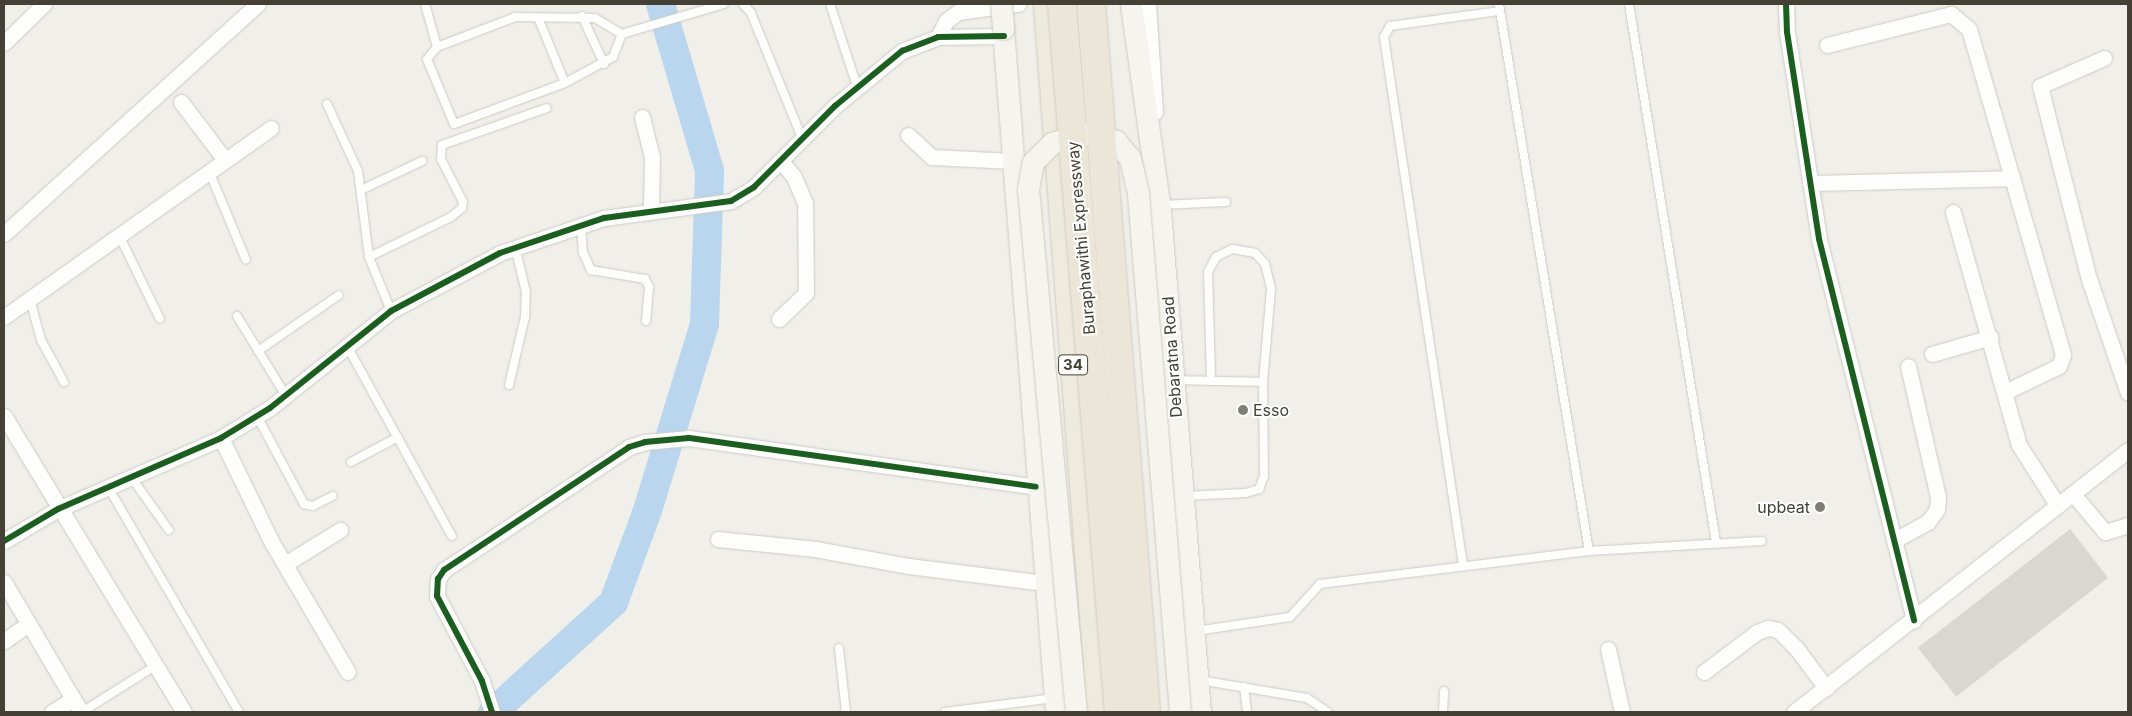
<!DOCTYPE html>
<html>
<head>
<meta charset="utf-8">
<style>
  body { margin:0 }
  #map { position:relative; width:2132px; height:716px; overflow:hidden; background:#f0efe9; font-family:Inter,sans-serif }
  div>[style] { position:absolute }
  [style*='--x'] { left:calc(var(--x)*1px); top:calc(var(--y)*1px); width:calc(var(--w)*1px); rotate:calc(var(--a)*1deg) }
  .river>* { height:29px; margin:-14.5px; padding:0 14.5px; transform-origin:14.5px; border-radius:14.5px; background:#b9d6ee }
  .building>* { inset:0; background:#d9d7d1; transform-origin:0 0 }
  .roads { filter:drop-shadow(0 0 1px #cccbc5) drop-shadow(0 0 1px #cccbc5) }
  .service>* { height:8px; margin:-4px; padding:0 4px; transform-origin:4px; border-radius:4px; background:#fdfdfc }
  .minor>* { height:15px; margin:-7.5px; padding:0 7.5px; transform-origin:7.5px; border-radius:7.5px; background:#fdfdfc }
  .secondary>* { height:21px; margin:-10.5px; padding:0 10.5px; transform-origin:10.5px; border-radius:10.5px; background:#f6f4ee }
  .trunk>* { height:25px; margin:-12.5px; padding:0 12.5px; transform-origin:12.5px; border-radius:12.5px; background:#eeeade }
  .bridges { filter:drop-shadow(0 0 1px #cfccc0) drop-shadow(0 0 1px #cfccc0) }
  .secondary-bridge>* { height:21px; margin:-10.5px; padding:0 10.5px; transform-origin:10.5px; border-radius:10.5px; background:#f6f4ee }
  .motorway-bridge>* { height:28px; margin:-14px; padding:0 14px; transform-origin:14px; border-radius:14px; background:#ece6d8 }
  .cycleway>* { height:6px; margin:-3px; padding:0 3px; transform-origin:3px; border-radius:3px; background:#1b5e20 }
  .dots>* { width:14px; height:14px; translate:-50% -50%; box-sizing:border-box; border:2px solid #fff; border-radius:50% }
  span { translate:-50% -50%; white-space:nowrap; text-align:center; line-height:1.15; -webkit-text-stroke:4px #fff; paint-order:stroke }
  .shield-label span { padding:1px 4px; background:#fff; border:1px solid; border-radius:4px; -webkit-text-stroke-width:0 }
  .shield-label { font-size:15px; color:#454035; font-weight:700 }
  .street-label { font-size:16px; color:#454035 }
  .poi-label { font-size:16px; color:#454035 }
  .left { translate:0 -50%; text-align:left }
  .right { translate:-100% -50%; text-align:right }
  .frame { position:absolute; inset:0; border:5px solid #454035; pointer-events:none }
</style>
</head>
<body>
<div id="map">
  <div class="river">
    <i style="--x:492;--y:712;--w:164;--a:-42.3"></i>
    <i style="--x:613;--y:602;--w:98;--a:-69.7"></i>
    <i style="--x:647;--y:510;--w:195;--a:-73"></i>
    <i style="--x:704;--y:323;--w:153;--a:-88.1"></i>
    <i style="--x:709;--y:170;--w:173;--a:-106.4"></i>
  </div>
  <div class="building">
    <i style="left:2070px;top:529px;width:62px;height:193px;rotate:52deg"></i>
  </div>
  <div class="roads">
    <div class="service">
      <i style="--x:425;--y:4;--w:45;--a:74.4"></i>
      <i style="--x:743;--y:4;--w:12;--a:48"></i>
      <i style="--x:751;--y:13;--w:135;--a:67.8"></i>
      <i style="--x:830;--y:4;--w:86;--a:71.8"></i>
      <i style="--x:1499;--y:4;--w:554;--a:80.66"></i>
      <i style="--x:1629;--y:4;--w:545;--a:80.81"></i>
      <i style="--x:582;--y:16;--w:53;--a:65.4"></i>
      <i style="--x:539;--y:20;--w:68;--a:67.6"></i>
      <i style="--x:565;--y:83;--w:55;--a:-28.4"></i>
      <i style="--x:613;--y:57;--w:25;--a:-69"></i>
      <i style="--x:565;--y:83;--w:118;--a:159.7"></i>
      <i style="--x:454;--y:124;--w:70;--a:-112.6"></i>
      <i style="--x:427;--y:59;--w:16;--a:-50"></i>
      <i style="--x:437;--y:47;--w:84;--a:-21"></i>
      <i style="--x:515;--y:17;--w:80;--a:0.7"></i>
      <i style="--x:595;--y:18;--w:31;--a:31"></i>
      <i style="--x:622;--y:34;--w:106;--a:-16.4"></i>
      <i style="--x:327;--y:104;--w:74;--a:65.2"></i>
      <i style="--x:358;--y:171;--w:87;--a:82.7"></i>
      <i style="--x:369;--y:257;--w:58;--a:67.8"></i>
      <i style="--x:209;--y:171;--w:96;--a:67.4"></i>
      <i style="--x:361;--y:190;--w:68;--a:-25.4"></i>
      <i style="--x:1160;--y:205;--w:66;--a:-2.6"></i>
      <i style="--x:581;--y:225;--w:27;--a:86"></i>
      <i style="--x:583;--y:252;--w:20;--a:66"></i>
      <i style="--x:591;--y:270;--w:55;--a:9.5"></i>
      <i style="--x:645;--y:279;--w:9;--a:63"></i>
      <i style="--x:649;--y:287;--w:34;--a:95"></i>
      <i style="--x:119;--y:235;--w:93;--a:64"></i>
      <i style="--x:369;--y:257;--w:91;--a:-26"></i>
      <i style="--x:451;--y:217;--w:14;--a:-39"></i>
      <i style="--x:462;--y:208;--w:6;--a:-81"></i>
      <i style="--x:463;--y:202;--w:48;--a:-117.1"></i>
      <i style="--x:441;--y:159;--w:14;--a:-86"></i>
      <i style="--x:442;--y:145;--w:111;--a:-19.4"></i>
      <i style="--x:30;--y:299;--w:42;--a:75"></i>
      <i style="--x:41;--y:340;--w:48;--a:61.3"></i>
      <i style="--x:237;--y:316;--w:94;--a:58.5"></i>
      <i style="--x:347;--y:346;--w:217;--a:61.1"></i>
      <i style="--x:258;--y:351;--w:98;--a:-34.7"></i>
      <i style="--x:1175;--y:380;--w:88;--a:1.3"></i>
      <i style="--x:509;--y:385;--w:70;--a:-76.8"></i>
      <i style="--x:525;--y:317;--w:25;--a:-88"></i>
      <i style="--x:526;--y:292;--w:46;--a:-103.7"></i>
      <i style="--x:257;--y:416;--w:100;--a:61.9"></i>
      <i style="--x:304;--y:504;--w:9;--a:13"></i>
      <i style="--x:313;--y:506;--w:22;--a:-27"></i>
      <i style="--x:351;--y:462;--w:53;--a:-28"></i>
      <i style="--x:131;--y:477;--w:65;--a:54.4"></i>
      <i style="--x:108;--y:487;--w:260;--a:59.8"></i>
      <i style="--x:1185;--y:496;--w:61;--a:-2.8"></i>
      <i style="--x:1246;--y:493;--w:14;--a:-17"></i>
      <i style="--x:1259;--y:489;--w:14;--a:-69"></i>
      <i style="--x:1264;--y:476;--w:94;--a:-90.6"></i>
      <i style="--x:1263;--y:382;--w:94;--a:-85.1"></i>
      <i style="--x:1271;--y:288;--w:25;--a:-104"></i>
      <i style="--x:1265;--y:264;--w:15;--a:-132"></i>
      <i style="--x:1255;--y:253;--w:23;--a:-170"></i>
      <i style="--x:1232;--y:249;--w:18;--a:153"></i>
      <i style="--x:1216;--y:257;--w:17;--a:118"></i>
      <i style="--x:1208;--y:272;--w:109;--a:88.4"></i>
      <i style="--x:1463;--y:565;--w:534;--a:-98.51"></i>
      <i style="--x:1384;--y:37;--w:13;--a:-61"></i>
      <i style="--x:1390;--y:26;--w:111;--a:-7.8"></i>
      <i style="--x:1196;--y:631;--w:95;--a:-8.5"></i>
      <i style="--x:1290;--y:617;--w:45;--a:-47.7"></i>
      <i style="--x:1320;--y:584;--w:271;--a:-7"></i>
      <i style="--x:1589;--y:551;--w:173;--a:-3.3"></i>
      <i style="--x:839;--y:648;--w:64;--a:83.8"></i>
      <i style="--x:1199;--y:680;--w:109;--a:9.5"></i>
      <i style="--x:1307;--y:698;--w:25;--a:34"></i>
      <i style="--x:1244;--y:687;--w:25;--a:83"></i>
      <i style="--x:82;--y:712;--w:86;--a:-32.2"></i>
      <i style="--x:945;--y:712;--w:110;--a:-7.3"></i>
      <i style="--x:1443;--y:712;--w:21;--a:-87"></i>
    </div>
    <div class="minor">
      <i style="--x:1148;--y:4;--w:108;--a:86.3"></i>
      <i style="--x:1786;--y:4;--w:28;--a:88"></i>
      <i style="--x:1787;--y:32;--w:209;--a:81.2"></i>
      <i style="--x:1819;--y:239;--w:393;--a:76"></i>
      <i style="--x:938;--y:37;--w:18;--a:-63"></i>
      <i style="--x:946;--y:21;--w:15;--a:-37"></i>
      <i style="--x:958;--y:12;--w:61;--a:-7.6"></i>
      <i style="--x:4;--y:43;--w:56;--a:-44.3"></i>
      <i style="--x:1827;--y:45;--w:128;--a:-14"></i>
      <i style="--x:1951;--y:14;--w:23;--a:40"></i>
      <i style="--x:1969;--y:29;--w:339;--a:73.9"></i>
      <i style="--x:2063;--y:355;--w:12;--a:110"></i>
      <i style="--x:2059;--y:366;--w:60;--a:154.3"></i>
      <i style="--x:2104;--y:58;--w:70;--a:156.4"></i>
      <i style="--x:2040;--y:86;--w:199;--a:75.8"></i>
      <i style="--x:2089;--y:279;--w:120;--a:71.1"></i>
      <i style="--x:181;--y:102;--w:73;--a:52.8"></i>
      <i style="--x:642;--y:117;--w:41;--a:76"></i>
      <i style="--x:652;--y:157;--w:54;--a:91.1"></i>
      <i style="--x:908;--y:135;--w:33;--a:43"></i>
      <i style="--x:932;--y:157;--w:81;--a:2.8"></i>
      <i style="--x:1810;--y:183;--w:202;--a:-1.4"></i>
      <i style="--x:1953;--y:212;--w:242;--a:74.2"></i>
      <i style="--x:2019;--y:445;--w:72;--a:57.4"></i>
      <i style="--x:4;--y:234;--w:343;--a:-42.2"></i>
      <i style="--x:4;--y:317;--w:327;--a:-35.3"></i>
      <i style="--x:779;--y:319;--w:37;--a:-44"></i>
      <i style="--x:806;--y:293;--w:90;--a:-90.6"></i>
      <i style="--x:805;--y:203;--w:28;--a:-113"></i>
      <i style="--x:794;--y:177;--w:19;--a:-129"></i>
      <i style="--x:1932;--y:354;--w:61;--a:-16.1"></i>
      <i style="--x:4;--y:416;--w:346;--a:58.7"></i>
      <i style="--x:221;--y:438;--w:114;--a:64.1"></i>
      <i style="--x:271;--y:541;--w:152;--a:59.6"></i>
      <i style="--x:2073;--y:494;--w:50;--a:49.9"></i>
      <i style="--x:2105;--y:532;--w:24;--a:-17"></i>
      <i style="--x:718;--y:539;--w:98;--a:5.9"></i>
      <i style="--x:815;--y:549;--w:96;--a:10.3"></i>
      <i style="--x:909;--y:566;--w:137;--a:7.1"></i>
      <i style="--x:1895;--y:540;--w:38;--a:-29"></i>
      <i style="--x:1928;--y:522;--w:16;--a:-55"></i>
      <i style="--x:1937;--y:509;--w:12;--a:-85"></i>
      <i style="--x:1938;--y:497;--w:134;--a:-102.9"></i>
      <i style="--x:4;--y:541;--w:63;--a:-30.7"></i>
      <i style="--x:58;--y:509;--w:178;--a:-23.5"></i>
      <i style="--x:221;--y:438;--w:57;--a:-31.5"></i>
      <i style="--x:270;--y:408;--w:155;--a:-38.7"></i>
      <i style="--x:391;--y:311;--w:123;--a:-28"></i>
      <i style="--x:500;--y:253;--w:110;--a:-18.6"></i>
      <i style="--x:604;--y:218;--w:128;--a:-7.6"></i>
      <i style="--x:731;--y:201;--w:27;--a:-31"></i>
      <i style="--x:754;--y:187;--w:115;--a:-45"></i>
      <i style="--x:835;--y:106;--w:87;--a:-39.4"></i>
      <i style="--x:902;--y:51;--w:39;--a:-21"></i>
      <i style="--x:938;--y:37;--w:66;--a:-0.9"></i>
      <i style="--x:285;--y:564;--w:65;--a:-31.7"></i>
      <i style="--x:4;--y:582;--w:151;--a:59.4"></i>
      <i style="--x:4;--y:641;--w:28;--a:-35"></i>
      <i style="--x:1608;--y:649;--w:65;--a:77.5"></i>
      <i style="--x:1704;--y:672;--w:66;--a:-37"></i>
      <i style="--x:1757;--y:632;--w:12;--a:-20"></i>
      <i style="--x:1768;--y:628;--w:10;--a:11"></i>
      <i style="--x:1778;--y:630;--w:27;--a:45"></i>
      <i style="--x:1797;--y:649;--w:49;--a:53.4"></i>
      <i style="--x:52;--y:712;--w:25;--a:-32"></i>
      <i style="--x:492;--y:712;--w:33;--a:-108"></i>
      <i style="--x:482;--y:681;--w:96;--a:-117.9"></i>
      <i style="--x:437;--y:596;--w:17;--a:-87"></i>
      <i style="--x:438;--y:579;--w:11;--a:-56"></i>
      <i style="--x:444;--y:570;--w:222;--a:-33.6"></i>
      <i style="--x:629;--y:447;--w:17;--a:-17"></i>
      <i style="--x:645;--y:442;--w:44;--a:-5.2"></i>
      <i style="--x:689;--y:438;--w:350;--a:8"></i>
      <i style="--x:1794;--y:712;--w:424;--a:-38.1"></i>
    </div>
    <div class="secondary">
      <i style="--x:1131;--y:4;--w:209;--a:82"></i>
      <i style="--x:1160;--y:211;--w:503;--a:85.44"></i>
      <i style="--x:1003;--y:29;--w:685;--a:85.56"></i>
    </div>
    <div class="trunk">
      <i style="--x:1046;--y:4;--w:710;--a:85.72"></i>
    </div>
  </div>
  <div class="bridges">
    <div class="secondary-bridge">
      <i style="--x:1001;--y:4;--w:25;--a:85"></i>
      <i style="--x:1076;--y:712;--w:525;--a:-95.24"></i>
      <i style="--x:1028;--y:189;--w:27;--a:-80"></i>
      <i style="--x:1033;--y:162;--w:27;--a:-45"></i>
      <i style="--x:1052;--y:143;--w:32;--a:-18"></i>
      <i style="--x:1082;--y:133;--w:35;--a:13"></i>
      <i style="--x:1116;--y:141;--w:22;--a:51"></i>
      <i style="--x:1130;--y:158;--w:37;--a:77"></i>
      <i style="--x:1138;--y:194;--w:520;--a:85.36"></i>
    </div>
    <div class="motorway-bridge">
      <i style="--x:1062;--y:4;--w:710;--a:85.4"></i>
      <i style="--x:1091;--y:4;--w:710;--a:85.56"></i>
    </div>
  </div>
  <div class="cycleway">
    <i style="--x:1786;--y:4;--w:28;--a:88"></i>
    <i style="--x:1787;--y:32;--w:209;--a:81.2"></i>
    <i style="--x:1819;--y:239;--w:393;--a:76"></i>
    <i style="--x:4;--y:541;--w:63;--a:-30.7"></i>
    <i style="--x:58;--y:509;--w:178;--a:-23.5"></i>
    <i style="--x:221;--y:438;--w:57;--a:-31.5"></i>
    <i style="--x:270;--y:408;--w:155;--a:-38.7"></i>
    <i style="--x:391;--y:311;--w:123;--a:-28"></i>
    <i style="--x:500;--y:253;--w:110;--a:-18.6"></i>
    <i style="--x:604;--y:218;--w:128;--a:-7.6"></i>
    <i style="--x:731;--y:201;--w:27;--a:-31"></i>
    <i style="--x:754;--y:187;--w:115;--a:-45"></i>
    <i style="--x:835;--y:106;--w:87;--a:-39.4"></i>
    <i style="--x:902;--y:51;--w:39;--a:-21"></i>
    <i style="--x:938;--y:37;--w:66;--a:-0.9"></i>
    <i style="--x:492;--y:712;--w:33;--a:-108"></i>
    <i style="--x:482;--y:681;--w:96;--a:-117.9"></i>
    <i style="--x:437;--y:596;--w:17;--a:-87"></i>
    <i style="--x:438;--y:579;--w:11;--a:-56"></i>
    <i style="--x:444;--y:570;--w:222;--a:-33.6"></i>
    <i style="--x:629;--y:447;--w:17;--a:-17"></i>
    <i style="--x:645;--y:442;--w:44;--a:-5.2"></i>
    <i style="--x:689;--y:438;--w:350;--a:8"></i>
  </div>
  <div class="dots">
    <i style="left:1243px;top:410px;background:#817d74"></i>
    <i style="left:1820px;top:507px;background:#817d74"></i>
  </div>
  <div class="shield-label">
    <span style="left:1073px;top:365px">34</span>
  </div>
  <div class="street-label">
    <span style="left:1081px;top:238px;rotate:-95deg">Buraphawithi Expressway</span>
    <span style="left:1172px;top:357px;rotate:-94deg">Debaratna Road</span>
  </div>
  <div class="poi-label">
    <span class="left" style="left:1253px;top:410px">Esso</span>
    <span class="right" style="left:1810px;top:507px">upbeat</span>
  </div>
  <div class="frame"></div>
</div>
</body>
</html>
